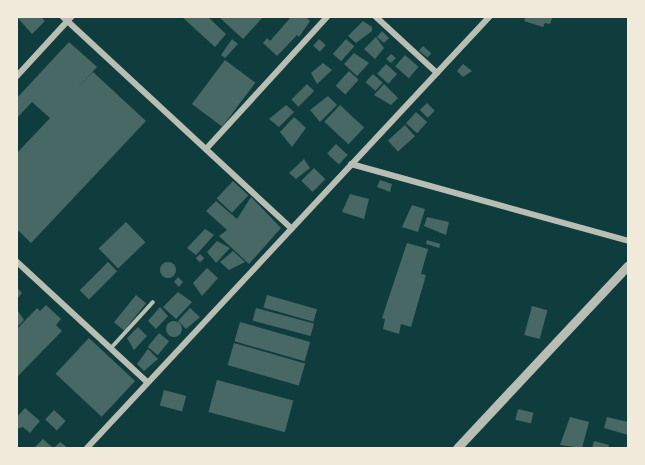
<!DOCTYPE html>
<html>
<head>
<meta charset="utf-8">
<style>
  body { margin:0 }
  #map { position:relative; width:645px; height:465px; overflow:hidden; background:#0f3d3e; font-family:"Sofia Sans Condensed",sans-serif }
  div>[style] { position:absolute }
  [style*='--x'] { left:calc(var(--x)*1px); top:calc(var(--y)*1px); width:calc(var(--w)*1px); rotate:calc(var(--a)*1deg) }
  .building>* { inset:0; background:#486865; transform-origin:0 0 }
  .round { border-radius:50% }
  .service>* { height:4px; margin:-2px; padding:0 2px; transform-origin:2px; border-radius:2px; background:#b8beb3 }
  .minor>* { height:6px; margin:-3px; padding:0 3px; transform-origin:3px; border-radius:3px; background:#b8beb3 }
  .tertiary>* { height:9px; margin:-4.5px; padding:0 4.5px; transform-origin:4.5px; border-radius:4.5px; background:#b8beb3 }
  span { translate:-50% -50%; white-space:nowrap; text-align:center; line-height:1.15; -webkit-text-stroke:4.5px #f1e9da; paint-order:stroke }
  .frame { position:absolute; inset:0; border:18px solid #f1e9da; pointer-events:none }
</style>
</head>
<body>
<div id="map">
  <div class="building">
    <i style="clip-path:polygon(16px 16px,40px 16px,45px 21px,32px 34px)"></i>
    <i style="clip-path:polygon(181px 16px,207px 16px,226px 34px,215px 47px)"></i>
    <i style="clip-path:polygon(218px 16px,264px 16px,243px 39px)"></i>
    <i style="clip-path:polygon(292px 16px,305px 16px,310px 21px,299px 37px,297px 35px,277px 56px,263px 43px,267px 38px,270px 41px)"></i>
    <i style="clip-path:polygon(526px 16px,553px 16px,550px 24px,545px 23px,543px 27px,524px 21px)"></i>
    <i style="clip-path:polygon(363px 21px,372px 27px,372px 31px,356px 43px,348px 36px)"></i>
    <i style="clip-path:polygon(382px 31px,389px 38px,384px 43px,377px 37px)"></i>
    <i style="clip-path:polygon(376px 37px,384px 48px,375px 59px,364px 49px)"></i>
    <i style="clip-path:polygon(232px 39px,238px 44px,225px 58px,221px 55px)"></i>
    <i style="left:319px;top:39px;width:9px;height:9px;rotate:41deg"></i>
    <i style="left:346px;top:39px;width:11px;height:20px;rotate:41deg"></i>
    <i style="clip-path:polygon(69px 42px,97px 67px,76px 90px,93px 72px,146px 121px,31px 243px,19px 231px,16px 234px,16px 154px,50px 118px,32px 102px,16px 119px,16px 99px)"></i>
    <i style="left:423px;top:46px;width:11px;height:6px;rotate:41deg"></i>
    <i style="clip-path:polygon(354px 53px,369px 63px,357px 76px,344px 64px)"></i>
    <i style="clip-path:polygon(391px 54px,396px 58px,391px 63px,386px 59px)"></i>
    <i style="left:405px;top:55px;width:18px;height:15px;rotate:41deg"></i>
    <i style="left:225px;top:60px;width:38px;height:55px;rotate:37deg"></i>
    <i style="clip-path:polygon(323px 63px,332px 70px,317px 84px,311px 73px)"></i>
    <i style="left:386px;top:64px;width:15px;height:13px;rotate:42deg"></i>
    <i style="clip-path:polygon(463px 64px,472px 71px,463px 77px,457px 71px)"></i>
    <i style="left:349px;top:71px;width:13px;height:20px;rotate:42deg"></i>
    <i style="left:373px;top:74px;width:13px;height:11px;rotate:42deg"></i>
    <i style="left:307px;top:84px;width:10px;height:22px;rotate:45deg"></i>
    <i style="clip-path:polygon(384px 84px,398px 98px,391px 105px,374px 95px)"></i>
    <i style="clip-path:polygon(328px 96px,337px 105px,320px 122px,310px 110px)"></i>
    <i style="left:427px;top:103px;width:11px;height:10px;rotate:45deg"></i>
    <i style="clip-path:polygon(286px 105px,294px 112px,279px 127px,269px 119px)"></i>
    <i style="left:340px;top:105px;width:33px;height:23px;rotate:43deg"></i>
    <i style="left:416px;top:112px;width:15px;height:15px;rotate:42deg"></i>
    <i style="clip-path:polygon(294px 117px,306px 128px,292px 147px,280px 132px)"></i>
    <i style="left:405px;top:125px;width:15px;height:23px;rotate:48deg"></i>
    <i style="left:336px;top:144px;width:16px;height:13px;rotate:43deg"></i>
    <i style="clip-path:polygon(304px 159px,310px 168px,296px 179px,289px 173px)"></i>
    <i style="left:314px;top:168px;width:16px;height:18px;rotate:45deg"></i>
    <i style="clip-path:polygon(380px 180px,392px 184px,390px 192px,377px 187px)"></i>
    <i style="left:233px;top:181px;width:21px;height:24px;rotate:43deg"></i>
    <i style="clip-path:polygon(350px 194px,369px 199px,364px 219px,342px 212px)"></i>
    <i style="clip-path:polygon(251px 197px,281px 228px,249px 264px,219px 236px,227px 230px,206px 211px,216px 201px,237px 219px)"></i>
    <i style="clip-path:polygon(412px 205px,425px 209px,418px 232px,402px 227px)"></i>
    <i style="clip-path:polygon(427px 217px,449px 222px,446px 235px,424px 226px)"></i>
    <i style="left:126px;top:222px;width:28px;height:38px;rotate:46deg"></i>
    <i style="clip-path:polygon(205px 229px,214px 235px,196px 255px,187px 248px)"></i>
    <i style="left:427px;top:240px;width:14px;height:4px;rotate:17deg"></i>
    <i style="clip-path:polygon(217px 241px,230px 248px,216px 263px,207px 252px)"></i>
    <i style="clip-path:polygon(407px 243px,428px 249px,421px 274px,426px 275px,411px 327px,401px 324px,399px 334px,383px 329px,385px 319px,382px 318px)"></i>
    <i style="clip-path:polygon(233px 251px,245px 262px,229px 270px,220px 262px)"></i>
    <i style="left:200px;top:254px;width:6px;height:6px;rotate:45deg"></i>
    <i style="left:108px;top:262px;width:13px;height:40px;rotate:45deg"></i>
    <i class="round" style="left:160px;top:262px;width:16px;height:16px"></i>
    <i style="clip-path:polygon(207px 268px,218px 278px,202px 296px,193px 283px)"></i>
    <i style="clip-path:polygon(178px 277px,183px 282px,179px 287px,174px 282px)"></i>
    <i style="clip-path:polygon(16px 287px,22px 293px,16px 300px)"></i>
    <i style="clip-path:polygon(178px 292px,192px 302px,176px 319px,163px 307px)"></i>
    <i style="left:136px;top:295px;width:13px;height:35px;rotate:39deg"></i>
    <i style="left:267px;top:295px;width:52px;height:13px;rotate:16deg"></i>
    <i style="clip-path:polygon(46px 305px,61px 319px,56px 325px,62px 331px,16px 378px,16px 330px,37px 308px,40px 311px)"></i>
    <i style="left:532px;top:306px;width:16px;height:30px;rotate:15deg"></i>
    <i style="clip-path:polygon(160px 307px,168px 316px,156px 329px,148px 321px)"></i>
    <i style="clip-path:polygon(16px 308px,24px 320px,16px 328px)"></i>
    <i style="clip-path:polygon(190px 308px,200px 317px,186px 329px,178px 321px)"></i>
    <i style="left:256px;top:308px;width:60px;height:13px;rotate:15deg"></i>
    <i class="round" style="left:166px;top:321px;width:16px;height:16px"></i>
    <i style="left:240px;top:322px;width:73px;height:20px;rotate:16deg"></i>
    <i style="clip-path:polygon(138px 327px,147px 336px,134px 350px,127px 338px)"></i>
    <i style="left:159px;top:333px;width:13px;height:18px;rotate:39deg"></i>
    <i style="left:89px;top:338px;width:63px;height:49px;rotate:43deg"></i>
    <i style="left:234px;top:343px;width:74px;height:23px;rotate:16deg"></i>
    <i style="clip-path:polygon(148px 349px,158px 359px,144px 371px,137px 364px)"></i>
    <i style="left:217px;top:380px;width:79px;height:33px;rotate:15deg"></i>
    <i style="left:164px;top:390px;width:23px;height:16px;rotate:15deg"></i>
    <i style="clip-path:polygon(25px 408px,40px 421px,30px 433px,23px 427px,16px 429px,16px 418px)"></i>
    <i style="left:518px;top:409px;width:16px;height:11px;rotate:14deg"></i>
    <i style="left:54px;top:410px;width:16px;height:13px;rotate:43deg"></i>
    <i style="clip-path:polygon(570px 417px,589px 422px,582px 448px,560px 445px)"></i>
    <i style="clip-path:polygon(607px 417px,628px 422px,628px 435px,604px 428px)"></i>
    <i style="clip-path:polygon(43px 439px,53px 448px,34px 448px)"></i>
    <i style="clip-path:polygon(594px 441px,609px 445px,608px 448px,592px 448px)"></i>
    <i style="clip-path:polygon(60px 442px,68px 448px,54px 448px)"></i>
  </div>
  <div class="service">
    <i style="--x:111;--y:348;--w:62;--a:-47.6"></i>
  </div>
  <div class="minor">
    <i style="--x:62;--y:16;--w:313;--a:42.8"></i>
    <i style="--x:375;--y:16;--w:84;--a:42.6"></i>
    <i style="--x:16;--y:77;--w:83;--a:-47.4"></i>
    <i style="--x:206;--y:149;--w:180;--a:-47.5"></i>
    <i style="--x:351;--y:164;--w:288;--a:15.5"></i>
    <i style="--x:16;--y:261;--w:178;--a:42.7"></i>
    <i style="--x:87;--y:448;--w:591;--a:-46.99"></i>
  </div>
  <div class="tertiary">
    <i style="--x:457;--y:448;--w:250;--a:-46.9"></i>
  </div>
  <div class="frame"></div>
</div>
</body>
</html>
